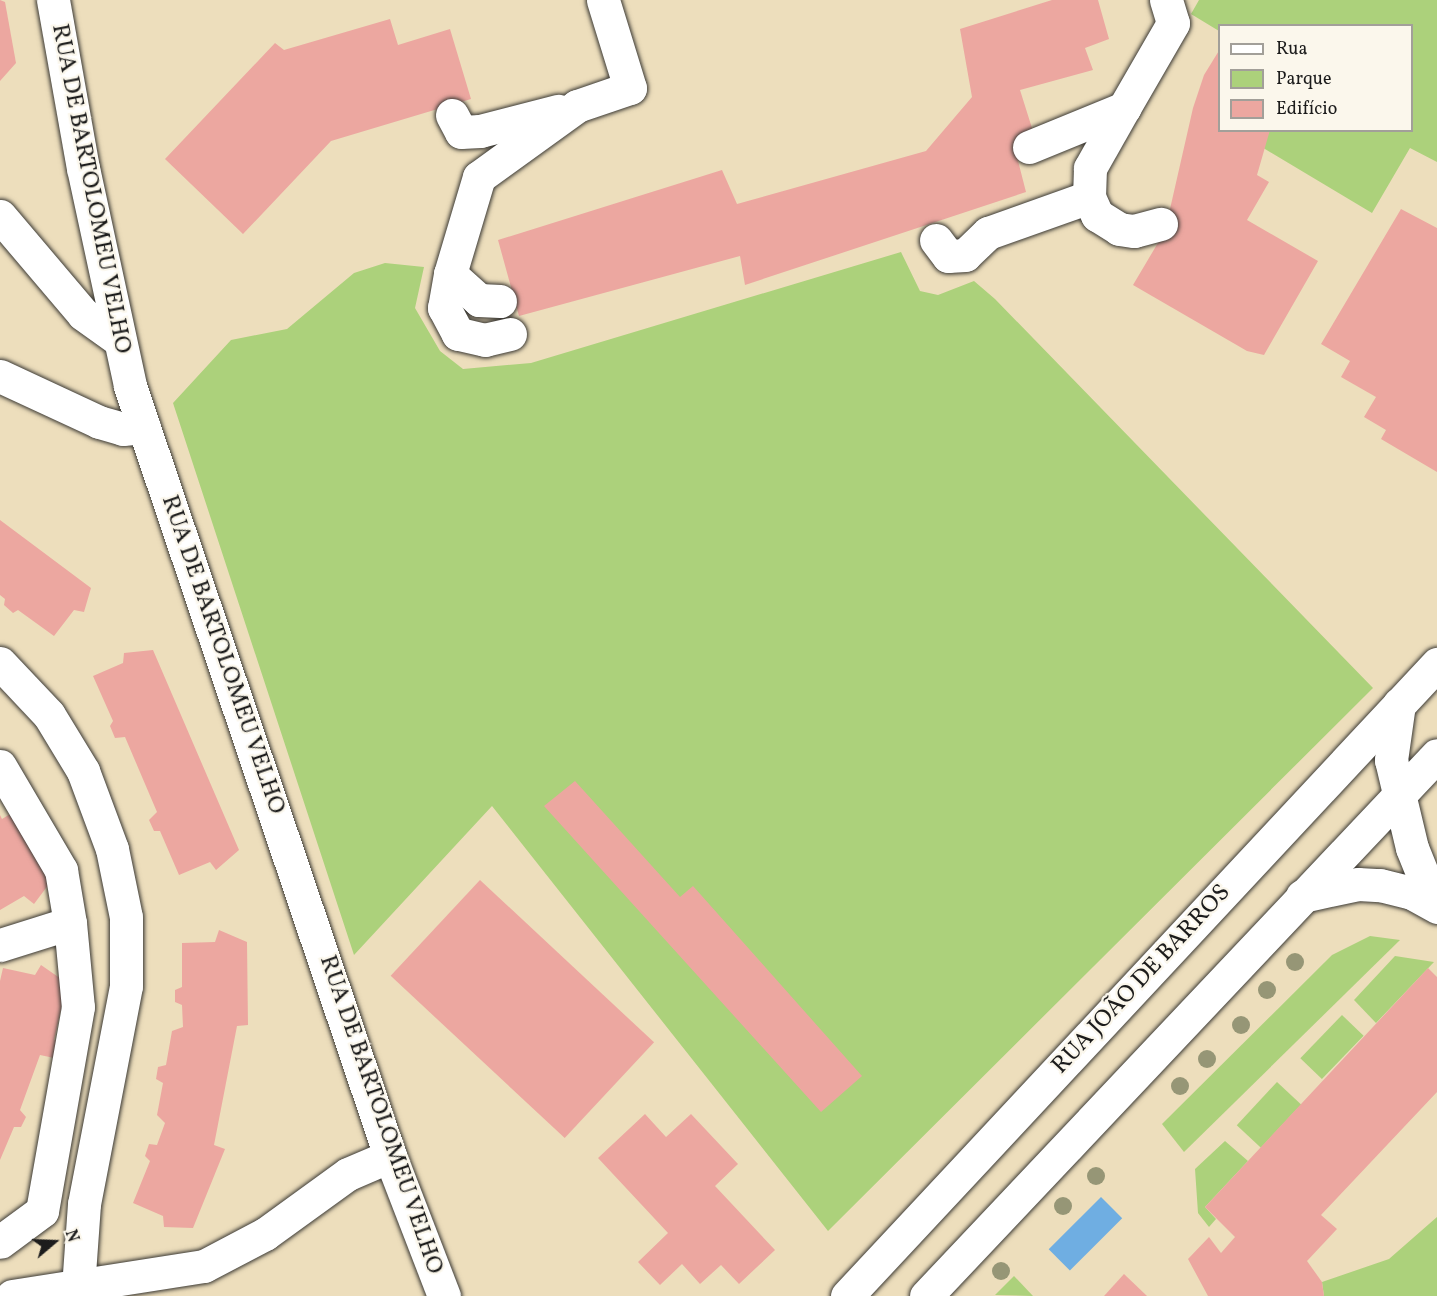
<!DOCTYPE html>
<html>
<head>
<meta charset="utf-8">
<style>
  body { margin:0 }
  #map { position:relative; width:1437px; height:1296px; overflow:hidden; background:#eddebc; font-family:Vollkorn,serif }
  div>[style] { position:absolute }
  [style*='--x'] { left:calc(var(--x)*1px); top:calc(var(--y)*1px); width:calc(var(--w)*1px); rotate:calc(var(--a)*1deg) }
  .green>* { inset:0; background:#acd17b; transform-origin:0 0 }
  .water>* { inset:0; background:#6faee2; transform-origin:0 0 }
  .building>* { inset:0; background:#eca7a0; transform-origin:0 0 }
  .roads { filter:drop-shadow(0 0 2px #3b3934) drop-shadow(0 0 2px #3b3934) }
  .minor>* { height:33px; margin:-16.5px; padding:0 16.5px; transform-origin:16.5px; border-radius:16.5px; background:#fff }
  .trees>* { width:18px; height:18px; margin:-9px; border-radius:50%; background:#969676 }
  span { translate:-50% -50%; white-space:nowrap; text-align:center; line-height:1.15; -webkit-text-stroke:4.5px #fbf7ec; paint-order:stroke }
  .street-label { font-size:24px; color:#1c1c1c }
  .legend { position:absolute; left:1218px; top:24px; width:195px; height:108px; box-sizing:border-box; background:#fbf7ec; border:2px solid #a29f99; margin:0; padding:8px 10px; list-style:none; font-size:18px; color:#1c1c1c }
  .legend li { display:flex; align-items:center; gap:12px; height:30px }
  .legend b { width:30px; border:2px solid #a29f99 }
  .north { position:absolute; left:24px; top:1212px; width:60px; height:60px; -webkit-text-stroke:4px #fbf7ec; paint-order:stroke; rotate:71deg; font-size:16px; font-weight:700; line-height:24px; text-align:center; color:#1c1c1c }
  .north::after { content:''; display:block; margin:auto; width:21px; height:27px; background:#1c1c1c; clip-path:polygon(50% 0,100% 100%,50% 72%,0 100%) }
</style>
</head>
<body>
<div id="map">
  <div class="green">
    <i style="clip-path:polygon(1199px 0,1437px 0,1437px 162px,1410px 148px,1372px 213px,1260px 146px,1269px 131px,1412px 130px,1412px 26px,1220px 26px,1219px 31px,1191px 14px)"></i>
    <i style="clip-path:polygon(901px 252px,920px 291px,938px 295px,974px 281px,995px 299px,1373px 688px,828px 1231px,492px 806px,354px 955px,173px 403px,231px 340px,287px 329px,354px 273px,385px 263px,424px 267px,415px 308px,440px 351px,463px 369px,531px 363px)"></i>
    <i style="clip-path:polygon(1370px 936px,1400px 940px,1184px 1152px,1162px 1124px,1332px 955px)"></i>
    <i style="clip-path:polygon(1395px 956px,1434px 962px,1376px 1023px,1354px 1000px)"></i>
    <i style="left:1342px;top:1015px;width:30px;height:60px;rotate:44deg"></i>
    <i style="left:1277px;top:1082px;width:33px;height:59px;rotate:43deg"></i>
    <i style="clip-path:polygon(1225px 1141px,1248px 1161px,1205px 1207px,1216px 1219px,1209px 1227px,1198px 1213px,1195px 1169px)"></i>
    <i style="clip-path:polygon(1437px 1217px,1437px 1296px,1324px 1296px,1322px 1282px,1389px 1259px)"></i>
    <i style="clip-path:polygon(1014px 1276px,1033px 1296px,995px 1295px)"></i>
  </div>
  <div class="water">
    <i style="left:1101px;top:1197px;width:30px;height:74px;rotate:45deg"></i>
  </div>
  <div class="building">
    <i style="clip-path:polygon(0 0,5px 2px,16px 63px,0 81px)"></i>
    <i style="clip-path:polygon(1052px 0,1098px 0,1109px 39px,1085px 48px,1093px 70px,1020px 90px,1037px 144px,1016px 153px,1026px 192px,745px 285px,740px 256px,519px 316px,498px 240px,722px 170px,737px 204px,926px 151px,972px 97px,960px 29px)"></i>
    <i style="clip-path:polygon(390px 19px,398px 45px,450px 29px,471px 99px,331px 141px,243px 234px,165px 159px,275px 43px,284px 50px)"></i>
    <i style="clip-path:polygon(1220px 49px,1220px 130px,1270px 130px,1257px 175px,1269px 182px,1247px 220px,1318px 261px,1264px 355px,1247px 351px,1133px 285px,1165px 231px,1193px 108px,1204px 75px)"></i>
    <i style="clip-path:polygon(1401px 209px,1437px 228px,1437px 472px,1381px 439px,1386px 430px,1364px 417px,1376px 397px,1341px 377px,1350px 361px,1321px 344px)"></i>
    <i style="clip-path:polygon(0 520px,91px 588px,84px 612px,74px 610px,54px 636px,18px 610px,13px 613px,4px 605px,5px 599px,0 595px)"></i>
    <i style="clip-path:polygon(153px 650px,239px 850px,216px 870px,210px 862px,179px 875px,160px 831px,154px 831px,149px 820px,157px 812px,125px 737px,115px 738px,110px 726px,113px 721px,93px 676px,123px 663px,124px 653px)"></i>
    <i style="clip-path:polygon(575px 781px,680px 897px,693px 886px,862px 1076px,821px 1112px,544px 806px)"></i>
    <i style="clip-path:polygon(15px 811px,52px 880px,34px 904px,24px 896px,0 910px,0 815px,2px 819px)"></i>
    <i style="left:480px;top:880px;width:238px;height:131px;rotate:43deg"></i>
    <i style="clip-path:polygon(219px 930px,247px 942px,248px 1025px,237px 1026px,214px 1145px,225px 1149px,193px 1228px,164px 1227px,163px 1216px,133px 1203px,150px 1161px,145px 1156px,149px 1144px,157px 1145px,165px 1123px,157px 1115px,163px 1083px,156px 1079px,158px 1067px,166px 1065px,172px 1031px,183px 1027px,182px 1005px,175px 1002px,175px 990px,182px 987px,182px 943px,215px 942px)"></i>
    <i style="clip-path:polygon(41px 965px,67px 983px,54px 1040px,58px 1041px,54px 1058px,40px 1055px,20px 1110px,26px 1117px,21px 1127px,14px 1127px,0 1160px,0 981px,3px 968px,35px 975px)"></i>
    <i style="clip-path:polygon(1428px 968px,1437px 977px,1437px 1092px,1321px 1215px,1337px 1229px,1307px 1261px,1322px 1282px,1324px 1296px,1208px 1296px,1188px 1259px,1209px 1237px,1221px 1253px,1235px 1237px,1205px 1207px)"></i>
    <i style="clip-path:polygon(645px 1114px,666px 1137px,691px 1114px,738px 1164px,715px 1186px,775px 1250px,739px 1284px,721px 1265px,700px 1284px,682px 1264px,660px 1285px,638px 1262px,668px 1233px,598px 1158px)"></i>
    <i style="clip-path:polygon(1124px 1274px,1147px 1296px,1104px 1296px)"></i>
  </div>
  <div class="roads">
    <div class="minor">
      <i style="--x:53;--y:0;--w:171;--a:79.9"></i>
      <i style="--x:83;--y:168;--w:223;--a:77.8"></i>
      <i style="--x:130;--y:386;--w:813;--a:71.34"></i>
      <i style="--x:390;--y:1156;--w:150;--a:68.9"></i>
      <i style="--x:452;--y:115;--w:19;--a:62"></i>
      <i style="--x:461;--y:132;--w:19;--a:-3"></i>
      <i style="--x:480;--y:131;--w:81;--a:-14.4"></i>
      <i style="--x:1029;--y:147;--w:103;--a:-22.3"></i>
      <i style="--x:1124;--y:108;--w:98;--a:-60"></i>
      <i style="--x:1173;--y:23;--w:24;--a:-107"></i>
      <i style="--x:1089;--y:197;--w:20;--a:66"></i>
      <i style="--x:1097;--y:215;--w:26;--a:32"></i>
      <i style="--x:1119;--y:229;--w:15;--a:8"></i>
      <i style="--x:1134;--y:231;--w:28;--a:-15"></i>
      <i style="--x:0;--y:216;--w:128;--a:49.7"></i>
      <i style="--x:83;--y:314;--w:43;--a:35.5"></i>
      <i style="--x:936;--y:240;--w:20;--a:53"></i>
      <i style="--x:948;--y:256;--w:17;--a:-3"></i>
      <i style="--x:965;--y:255;--w:32;--a:-44"></i>
      <i style="--x:988;--y:233;--w:107;--a:-19.6"></i>
      <i style="--x:1089;--y:197;--w:29;--a:-88"></i>
      <i style="--x:1090;--y:168;--w:69;--a:-60.5"></i>
      <i style="--x:450;--y:274;--w:39;--a:42"></i>
      <i style="--x:479;--y:300;--w:21;--a:3"></i>
      <i style="--x:510;--y:334;--w:26;--a:167"></i>
      <i style="--x:485;--y:340;--w:28;--a:-167"></i>
      <i style="--x:458;--y:334;--w:30;--a:-118"></i>
      <i style="--x:444;--y:308;--w:35;--a:-80"></i>
      <i style="--x:450;--y:274;--w:101;--a:-73.4"></i>
      <i style="--x:479;--y:177;--w:121;--a:-35.9"></i>
      <i style="--x:577;--y:106;--w:56;--a:-18.8"></i>
      <i style="--x:630;--y:88;--w:92;--a:-107.1"></i>
      <i style="--x:0;--y:376;--w:109;--a:24.9"></i>
      <i style="--x:99;--y:422;--w:25;--a:16"></i>
      <i style="--x:123;--y:429;--w:21;--a:-5"></i>
      <i style="--x:0;--y:663;--w:71;--a:46.7"></i>
      <i style="--x:49;--y:715;--w:66;--a:58.7"></i>
      <i style="--x:83;--y:771;--w:83;--a:69.6"></i>
      <i style="--x:112;--y:849;--w:69;--a:78.4"></i>
      <i style="--x:126;--y:917;--w:69;--a:90"></i>
      <i style="--x:126;--y:986;--w:222;--a:100.9"></i>
      <i style="--x:84;--y:1204;--w:83;--a:94.1"></i>
      <i style="--x:1399;--y:704;--w:57;--a:98.1"></i>
      <i style="--x:1391;--y:760;--w:90;--a:76.6"></i>
      <i style="--x:1412;--y:848;--w:61;--a:68"></i>
      <i style="--x:0;--y:766;--w:121;--a:59.6"></i>
      <i style="--x:61;--y:870;--w:54;--a:80.4"></i>
      <i style="--x:70;--y:923;--w:84;--a:84.6"></i>
      <i style="--x:78;--y:1007;--w:207;--a:100"></i>
      <i style="--x:42;--y:1211;--w:52;--a:143.6"></i>
      <i style="--x:1302;--y:896;--w:57;--a:-12.1"></i>
      <i style="--x:1358;--y:884;--w:22;--a:3"></i>
      <i style="--x:1380;--y:885;--w:33;--a:14"></i>
      <i style="--x:1412;--y:893;--w:29;--a:29"></i>
      <i style="--x:0;--y:945;--w:73;--a:-17.4"></i>
      <i style="--x:12;--y:1296;--w:194;--a:-8.9"></i>
      <i style="--x:204;--y:1266;--w:69;--a:-27.7"></i>
      <i style="--x:265;--y:1234;--w:102;--a:-35.9"></i>
      <i style="--x:348;--y:1174;--w:46;--a:-23.2"></i>
      <i style="--x:847;--y:1296;--w:865;--a:-46.97"></i>
      <i style="--x:926;--y:1296;--w:744;--a:-46.63"></i>
    </div>
  </div>
  <div class="trees">
    <i style="left:1295px;top:962px"></i>
    <i style="left:1267px;top:990px"></i>
    <i style="left:1241px;top:1025px"></i>
    <i style="left:1207px;top:1059px"></i>
    <i style="left:1180px;top:1086px"></i>
    <i style="left:1096px;top:1176px"></i>
    <i style="left:1063px;top:1206px"></i>
    <i style="left:1001px;top:1271px"></i>
  </div>
  <div class="street-label">
    <span style="left:90px;top:189px;rotate:79deg">RUA DE BARTOLOMEU VELHO</span>
    <span style="left:222px;top:655px;rotate:71deg">RUA DE BARTOLOMEU VELHO</span>
    <span style="left:1142px;top:980px;rotate:-47deg">RUA JOÃO DE BARROS</span>
    <span style="left:380px;top:1115px;rotate:71deg">RUA DE BARTOLOMEU VELHO</span>
  </div>
  <ul class="legend">
  <li><b style="height:8px;background:#fff"></b>Rua</li>
  <li><b style="height:16px;background:#acd17b"></b>Parque</li>
  <li><b style="height:16px;background:#eca7a0"></b>Edifício</li>
  </ul>
  <div class="north">N</div>
</div>
</body>
</html>
